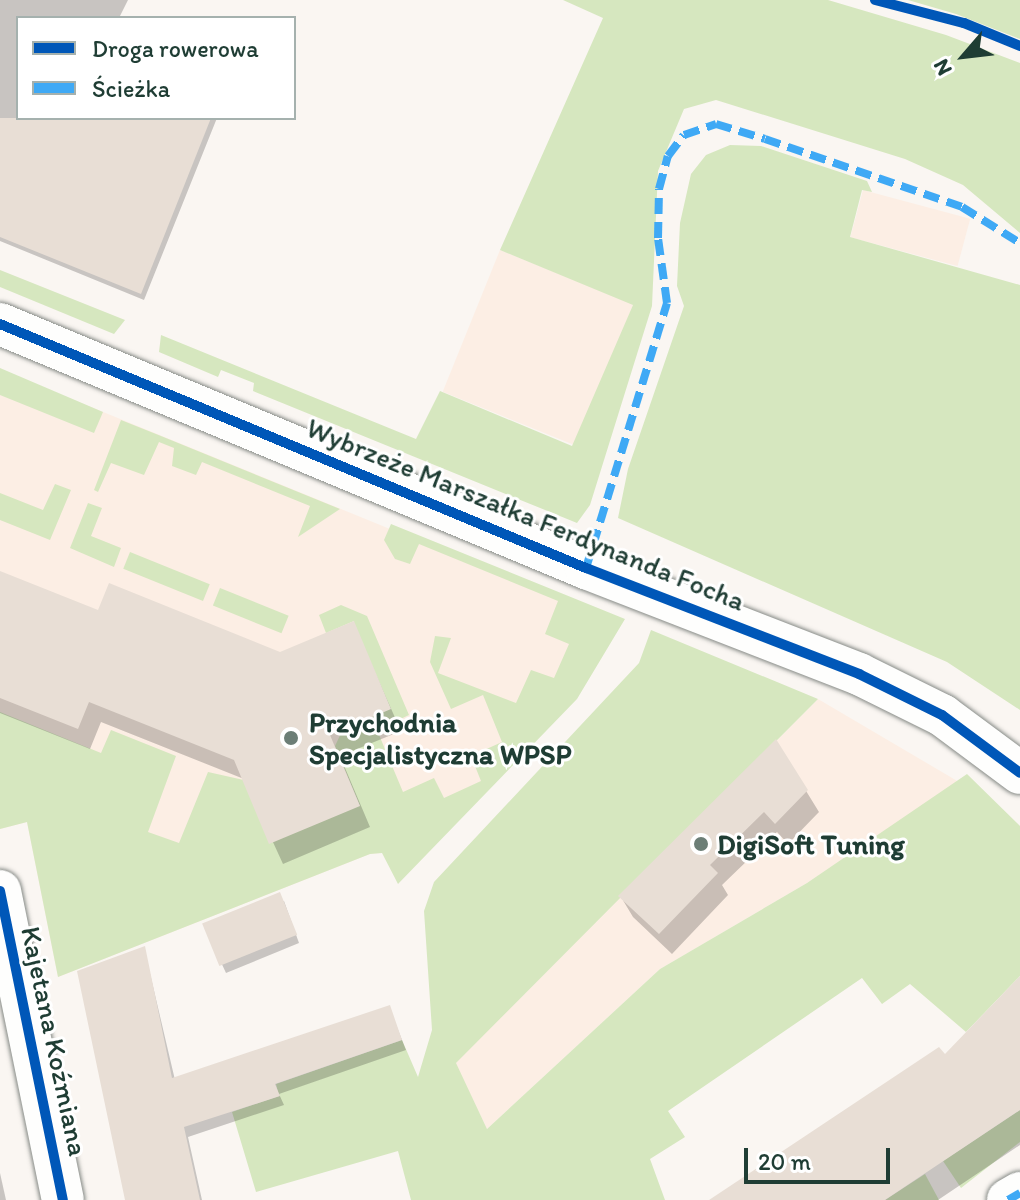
<!DOCTYPE html>
<html>
<head>
<meta charset="utf-8">
<style>
  body { margin:0 }
  #map { position:relative; width:1020px; height:1200px; overflow:hidden; background:#faf6f2; font-family:Itim,sans-serif }
  div>[style] { position:absolute }
  [style*='--x'] { left:calc(var(--x)*1px); top:calc(var(--y)*1px); width:calc(var(--w)*1px); rotate:calc(var(--a)*1deg) }
  .built>* { inset:0; background:#fceee4; transform-origin:0 0 }
  .green>* { inset:0; background:#d6e7bf; transform-origin:0 0 }
  .shadow>* { inset:0; background:#0003 }
  .building>* { inset:0; background:#e8ded5; transform-origin:0 0 }
  .roads { filter:drop-shadow(0 0 2px #878b87) drop-shadow(0 0 2px #878b87) }
  .minor>* { height:42px; margin:-21px; padding:0 21px; transform-origin:21px; border-radius:21px; background:#fefefd }
  .quiet>* { height:8px; margin-top:-4px; transform-origin:0; background:repeating-linear-gradient(90deg,#3fa9f5 0 16px,transparent 0 24px) }
  .cycleway>* { height:10px; margin:-5px; padding:0 5px; transform-origin:5px; border-radius:5px; background:#0057b8 }
  .dots>* { width:22px; height:22px; translate:-50% -50%; box-sizing:border-box; border:4px solid #fff; border-radius:50% }
  span { translate:-50% -50%; white-space:nowrap; text-align:center; line-height:1.15; -webkit-text-stroke:6px #fff; paint-order:stroke }
  .street-label { font-size:28px; color:#1f3d34 }
  .poi-label { font-size:28px; color:#1f3d34; font-weight:700 }
  .left { translate:0 -50%; text-align:left }
  .legend { position:absolute; left:16px; top:16px; width:280px; height:104px; box-sizing:border-box; background:#fff; border:2px solid #a5b1ae; margin:0; padding:10px 14px; list-style:none; font-size:24px; color:#1f3d34 }
  .legend li { display:flex; align-items:center; gap:16px; height:40px }
  .legend b { width:40px; border:2px solid #a5b1ae }
  .north { position:absolute; left:924px; top:16px; width:80px; height:80px; -webkit-text-stroke:6px #fff; paint-order:stroke; rotate:242deg; font-size:22px; font-weight:700; line-height:32px; text-align:center; color:#1f3d34 }
  .north::after { content:''; display:block; margin:auto; width:28px; height:36px; background:#1f3d34; clip-path:polygon(50% 0,100% 100%,50% 72%,0 100%) }
  .scale { position:absolute; left:744px; top:1148px; width:146px; height:36px; box-sizing:border-box; border:4px solid #1f3d34; border-top:0; padding-left:10px; font-size:24px; line-height:28px; white-space:nowrap; color:#1f3d34; -webkit-text-stroke:6px #fff; paint-order:stroke }
</style>
</head>
<body>
<div id="map">
  <div class="built">
    <i style="left:863px;top:190px;width:111px;height:49px;rotate:15deg"></i>
    <i style="left:500px;top:250px;width:144px;height:153px;rotate:22deg"></i>
    <i style="clip-path:polygon(0 370px,601px 615px,566px 699px,418px 849px,370px 854px,58px 977px,27px 822px,0 829px)"></i>
    <i style="clip-path:polygon(818px 699px,959px 782px,807px 883px,660px 969px,487px 1129px,455px 1063px)"></i>
  </div>
  <div class="green">
    <i style="clip-path:polygon(563px 0,828px 0,946px 35px,1020px 63px,1020px 233px,963px 185px,905px 159px,716px 100px,684px 109px,658px 171px,652px 306px,590px 505px,577px 523px,253px 391px,254px 383px,221px 370px,218px 377px,159px 352px,161px 335px,416px 439px,440px 391px,572px 446px,633px 305px,500px 250px,603px 18px)"></i>
    <i style="clip-path:polygon(908px 0,1020px 0,1020px 39px,956px 14px)"></i>
    <i style="clip-path:polygon(730px 145px,761px 146px,867px 181px,872px 192px,862px 190px,850px 237px,1020px 285px,1020px 710px,947px 662px,618px 518px,628px 469px,684px 306px,677px 286px,680px 223px,691px 174px,706px 155px)"></i>
    <i style="clip-path:polygon(0 270px,125px 320px,114px 334px,0 287px)"></i>
    <i style="clip-path:polygon(0 368px,103px 412px,94px 433px,0 395px)"></i>
    <i style="clip-path:polygon(121px 420px,161px 436px,340px 509px,298px 537px,310px 506px,202px 462px,196px 475px,172px 466px,174px 448px,159px 442px,144px 475px,111px 463px,98px 492px,94px 490px)"></i>
    <i style="clip-path:polygon(55px 484px,71px 490px,50px 540px,0 520px,0 493px,43px 510px)"></i>
    <i style="clip-path:polygon(88px 503px,102px 508px,91px 536px,121px 548px,114px 567px,70px 548px)"></i>
    <i style="clip-path:polygon(391px 524px,625px 619px,577px 699px,398px 884px,382px 853px,370px 854px,58px 977px,27px 822px,0 829px,0 712px,101px 753px,111px 730px,176px 756px,148px 832px,179px 843px,208px 772px,360px 806px,335px 746px,343px 729px,354px 621px,326px 633px,319px 615px,341px 605px,367px 616px,409px 715px,377px 730px,403px 792px,434px 778px,444px 798px,481px 781px,471px 756px,502px 742px,483px 695px,451px 709px,430px 662px,435px 636px,451px 638px,438px 673px,516px 703px,531px 670px,554px 678px,569px 644px,545px 634px,558px 601px,419px 544px,410px 564px,395px 559px,384px 540px)"></i>
    <i style="left:130px;top:552px;width:86px;height:18px;rotate:22deg"></i>
    <i style="left:220px;top:588px;width:74px;height:19px;rotate:22deg"></i>
    <i style="clip-path:polygon(651px 630px,818px 699px,456px 1063px,487px 1129px,660px 969px,807px 883px,967px 774px,1020px 826px,1020px 976px,966px 1032px,910px 984px,882px 1004px,862px 978px,668px 1111px,685px 1137px,650px 1159px,665px 1200px,411px 1200px,398px 1151px,256px 1192px,232px 1112px,279px 1096px,276px 1084px,402px 1040px,418px 1077px,432px 1030px,424px 911px,434px 882px,639px 663px)"></i>
    <i style="clip-path:polygon(1020px 1110px,1020px 1142px,961px 1188px,943px 1161px)"></i>
    <i style="clip-path:polygon(925px 1174px,939px 1200px,885px 1200px)"></i>
  </div>
  <div class="shadow">
    <i style="clip-path:polygon(0 0,128px 0,119px 18px,18px 18px,18px 118px,217px 118px,144px 300px,0 241px)"></i>
    <i style="clip-path:polygon(0 573px,99px 612px,280px 654px,353px 623px,401px 731px,340px 756px,370px 827px,283px 864px,244px 779px,101px 722px,90px 749px,0 713px)"></i>
    <i style="clip-path:polygon(776px 742px,819px 812px,788px 844px,777px 832px,722px 885px,728px 895px,672px 954px,633px 917px,621px 897px)"></i>
    <i style="clip-path:polygon(284px 901px,299px 943px,226px 973px,204px 926px)"></i>
    <i style="clip-path:polygon(144px 948px,175px 1080px,389px 1007px,406px 1050px,279px 1094px,284px 1105px,188px 1137px,202px 1200px,128px 1200px)"></i>
    <i style="clip-path:polygon(1020px 979px,1020px 1145px,938px 1200px,712px 1200px,945px 1057px)"></i>
    <i style="clip-path:polygon(0 1173px,6px 1200px,0 1200px)"></i>
  </div>
  <div class="building">
    <i style="clip-path:polygon(0 118px,211px 118px,141px 294px,0 237px)"></i>
    <i style="clip-path:polygon(0 571px,98px 610px,109px 583px,280px 652px,354px 621px,391px 709px,330px 735px,360px 806px,269px 844px,234px 760px,89px 702px,78px 729px,0 698px)"></i>
    <i style="clip-path:polygon(776px 739px,808px 790px,775px 824px,764px 812px,710px 865px,718px 873px,659px 934px,618px 896px)"></i>
    <i style="left:280px;top:892px;width:46px;height:84px;rotate:68deg"></i>
    <i style="clip-path:polygon(145px 946px,172px 1078px,390px 1005px,402px 1040px,275px 1084px,280px 1096px,184px 1127px,200px 1200px,125px 1200px,77px 971px)"></i>
    <i style="clip-path:polygon(1020px 976px,1020px 1110px,885px 1200px,709px 1200px,939px 1047px,945px 1054px)"></i>
  </div>
  <div class="roads">
    <div class="minor">
      <i style="--x:0;--y:324;--w:635;--a:22.61"></i>
      <i style="--x:586;--y:568;--w:293;--a:21.2"></i>
      <i style="--x:859;--y:674;--w:93;--a:26.3"></i>
      <i style="--x:942;--y:715;--w:97;--a:36.6"></i>
      <i style="--x:0;--y:891;--w:315;--a:78.5"></i>
      <i style="--x:1008;--y:1200;--w:14;--a:-30"></i>
    </div>
  </div>
  <div class="quiet">
    <i style="--x:586;--y:568;--w:277;--a:-73"></i>
    <i style="--x:667;--y:303;--w:66;--a:-97.9"></i>
    <i style="--x:658;--y:238;--w:49;--a:-88.8"></i>
    <i style="--x:659;--y:189;--w:34;--a:-75"></i>
    <i style="--x:668;--y:156;--w:26;--a:-53"></i>
    <i style="--x:684;--y:135;--w:34;--a:-19"></i>
    <i style="--x:716;--y:124;--w:51;--a:17"></i>
    <i style="--x:765;--y:139;--w:208;--a:19"></i>
    <i style="--x:962;--y:207;--w:68;--a:31.8"></i>
    <i style="--x:1008;--y:1200;--w:14;--a:-30"></i>
  </div>
  <div class="cycleway">
    <i style="--x:875;--y:0;--w:92;--a:14.5"></i>
    <i style="--x:964;--y:23;--w:61;--a:22.3"></i>
    <i style="--x:0;--y:324;--w:635;--a:22.61"></i>
    <i style="--x:586;--y:568;--w:293;--a:21.2"></i>
    <i style="--x:859;--y:674;--w:93;--a:26.3"></i>
    <i style="--x:942;--y:715;--w:97;--a:36.6"></i>
    <i style="--x:0;--y:891;--w:315;--a:78.5"></i>
  </div>
  <div class="dots">
    <i style="left:291px;top:738px;background:#6c7e76"></i>
    <i style="left:701px;top:844px;background:#6c7e76"></i>
  </div>
  <div class="street-label">
    <span style="left:526px;top:514px;rotate:22deg">Wybrzeże Marszałka Ferdynanda Focha</span>
    <span style="left:55px;top:1041px;rotate:78deg">Kajetana Koźmiana</span>
  </div>
  <div class="poi-label">
    <span class="left" style="left:309px;top:738px">Przychodnia<br>Specjalistyczna WPSP</span>
    <span class="left" style="left:717px;top:844px">DigiSoft Tuning</span>
  </div>
  <ul class="legend">
  <li><b style="height:10px;background:#0057b8"></b>Droga rowerowa</li>
  <li><b style="height:10px;background:#3fa9f5"></b>Ścieżka</li>
  </ul>
  <div class="north">N</div>
  <div class="scale">20 m</div>
</div>
</body>
</html>
